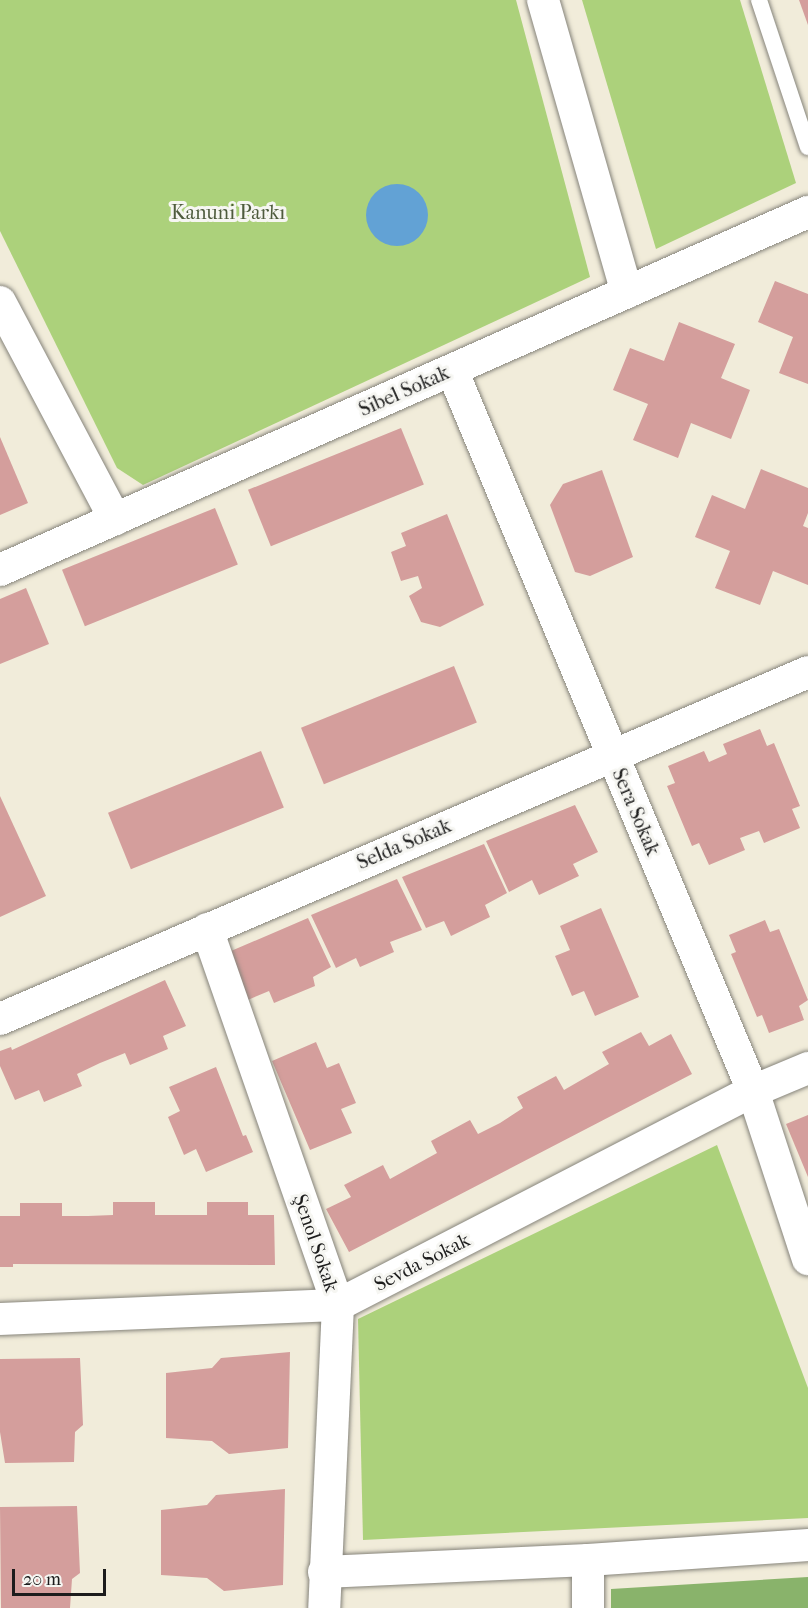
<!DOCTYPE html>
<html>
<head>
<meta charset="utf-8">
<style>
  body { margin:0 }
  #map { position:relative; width:808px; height:1608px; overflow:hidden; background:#f1ecda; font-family:"IM FELL French Canon",serif }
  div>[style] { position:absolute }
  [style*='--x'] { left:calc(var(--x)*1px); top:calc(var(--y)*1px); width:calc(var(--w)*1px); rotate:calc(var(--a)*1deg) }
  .green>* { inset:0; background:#acd17b }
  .forest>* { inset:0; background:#89b36b }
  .water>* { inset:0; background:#62a2d5 }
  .round { border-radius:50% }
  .building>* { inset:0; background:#d49e9c; transform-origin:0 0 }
  .roads { filter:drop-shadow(0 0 2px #86847b) drop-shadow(0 0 2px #86847b) }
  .lane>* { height:16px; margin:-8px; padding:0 8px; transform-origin:8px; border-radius:8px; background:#fff }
  .street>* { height:32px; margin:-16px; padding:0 16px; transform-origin:16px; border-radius:16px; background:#fff }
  span { translate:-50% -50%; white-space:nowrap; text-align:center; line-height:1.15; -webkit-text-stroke:6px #f6f6f2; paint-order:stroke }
  .park-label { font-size:20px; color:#4e5b3d }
  .street-label { font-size:20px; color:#1c1c1c }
  .scale { position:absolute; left:12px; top:1569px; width:94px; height:27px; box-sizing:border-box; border:3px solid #1c1c1c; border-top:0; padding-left:8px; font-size:18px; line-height:21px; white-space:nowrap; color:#1c1c1c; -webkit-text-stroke:4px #f6f6f2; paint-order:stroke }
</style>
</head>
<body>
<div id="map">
  <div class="green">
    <i style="clip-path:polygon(0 0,516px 0,590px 277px,143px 485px,117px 468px,0 231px)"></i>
    <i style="clip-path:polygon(582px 0,740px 0,796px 183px,656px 249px)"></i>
    <i style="clip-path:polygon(717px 1145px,808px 1388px,808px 1518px,363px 1540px,358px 1319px)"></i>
  </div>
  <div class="forest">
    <i style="clip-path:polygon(808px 1577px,808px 1608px,611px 1608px,611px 1589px)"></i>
  </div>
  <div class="water">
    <i class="round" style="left:366px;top:184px;width:62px;height:62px"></i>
  </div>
  <div class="building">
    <i style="clip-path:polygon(799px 0,808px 0,808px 25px)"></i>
    <i style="clip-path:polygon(775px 281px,808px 294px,808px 384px,779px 373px,793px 337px,758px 322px)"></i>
    <i style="clip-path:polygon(679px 322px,735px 344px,721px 378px,750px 390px,731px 439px,691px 423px,678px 458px,633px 440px,648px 404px,613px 390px,630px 348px,664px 361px)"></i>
    <i style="left:401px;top:428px;width:61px;height:165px;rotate:68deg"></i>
    <i style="clip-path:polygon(0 437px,28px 503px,0 515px)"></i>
    <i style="clip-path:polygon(761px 469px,808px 488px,808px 513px,803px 526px,808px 528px,808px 585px,773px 571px,760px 605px,715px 588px,730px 551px,695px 537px,712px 495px,745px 509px)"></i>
    <i style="clip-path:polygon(602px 470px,633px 557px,590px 576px,575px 572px,550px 505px,563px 484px)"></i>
    <i style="left:215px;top:508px;width:61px;height:165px;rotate:68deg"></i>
    <i style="clip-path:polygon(447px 514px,484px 605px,440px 627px,421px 622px,409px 596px,422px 588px,418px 576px,401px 581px,391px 552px,406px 546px,401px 533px)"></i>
    <i style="clip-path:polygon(26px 588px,49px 644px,0 664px,0 599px)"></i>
    <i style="left:454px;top:666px;width:61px;height:165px;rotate:68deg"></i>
    <i style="clip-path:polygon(760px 729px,767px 746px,774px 743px,800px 806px,792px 809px,800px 828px,764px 843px,759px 831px,740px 838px,745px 850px,709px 865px,699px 843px,692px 846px,667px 786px,675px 783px,668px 766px,704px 751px,709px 762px,727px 754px,723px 744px)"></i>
    <i style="left:261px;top:751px;width:61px;height:165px;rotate:68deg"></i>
    <i style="clip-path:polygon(0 796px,46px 896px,0 917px)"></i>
    <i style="clip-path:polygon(575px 805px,598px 852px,573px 864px,579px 876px,539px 895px,532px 880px,509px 892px,486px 841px)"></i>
    <i style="clip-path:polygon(484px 844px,507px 893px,485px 905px,490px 917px,451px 936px,444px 921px,426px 928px,402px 877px)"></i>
    <i style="clip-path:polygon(397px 879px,422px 930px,390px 942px,394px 952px,360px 967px,356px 958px,336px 968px,311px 915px)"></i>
    <i style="clip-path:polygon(601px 908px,639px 997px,595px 1016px,584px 991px,572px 996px,555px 956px,570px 950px,560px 926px)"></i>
    <i style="clip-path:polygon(308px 918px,331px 967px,313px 977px,315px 986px,274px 1003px,269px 991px,243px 1002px,224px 954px)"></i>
    <i style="clip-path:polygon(765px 920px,770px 932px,779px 929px,808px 1000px,799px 1006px,804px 1020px,769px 1033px,762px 1015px,757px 1017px,731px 954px,736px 952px,729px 935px)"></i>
    <i style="clip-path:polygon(165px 980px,186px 1026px,163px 1036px,168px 1049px,130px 1065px,125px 1053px,100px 1063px,77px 1074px,82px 1086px,44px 1102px,39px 1090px,15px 1100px,0 1066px,0 1051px,11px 1047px,12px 1050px)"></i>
    <i style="clip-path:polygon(641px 1032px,649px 1046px,671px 1034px,692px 1074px,349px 1252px,326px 1209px,351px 1197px,344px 1185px,383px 1165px,390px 1179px,437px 1153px,431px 1141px,470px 1120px,478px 1134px,500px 1123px,523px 1108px,517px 1097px,556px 1076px,564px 1090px,609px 1064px,602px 1052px)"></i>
    <i style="clip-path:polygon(316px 1042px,327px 1068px,339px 1063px,356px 1103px,341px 1109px,352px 1133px,310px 1150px,272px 1061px)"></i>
    <i style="clip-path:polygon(216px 1067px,243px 1136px,246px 1135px,253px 1152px,206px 1172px,196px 1149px,184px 1155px,168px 1117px,180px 1111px,169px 1087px)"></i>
    <i style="clip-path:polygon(808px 1115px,808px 1177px,786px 1124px)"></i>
    <i style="clip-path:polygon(113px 1202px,155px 1202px,155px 1215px,207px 1215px,207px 1202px,248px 1202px,248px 1215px,274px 1215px,275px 1265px,13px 1264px,13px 1267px,0 1267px,0 1216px,20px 1216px,20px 1203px,62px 1203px,62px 1216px,88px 1216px,113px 1215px)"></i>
    <i style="clip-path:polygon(290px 1352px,288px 1448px,229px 1454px,212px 1441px,166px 1438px,166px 1373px,212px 1368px,221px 1358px)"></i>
    <i style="clip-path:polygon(80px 1358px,83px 1425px,75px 1432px,74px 1462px,5px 1463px,0 1432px,0 1359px)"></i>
    <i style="clip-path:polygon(285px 1489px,283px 1585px,224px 1591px,207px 1578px,161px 1575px,161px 1510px,207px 1505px,216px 1495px)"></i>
    <i style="clip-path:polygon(77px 1506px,80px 1573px,72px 1579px,70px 1608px,1px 1608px,0 1507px)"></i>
  </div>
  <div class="roads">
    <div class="lane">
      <i style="--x:759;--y:0;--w:155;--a:71.6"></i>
    </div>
    <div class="street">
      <i style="--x:543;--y:0;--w:304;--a:74"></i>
      <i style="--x:0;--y:302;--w:246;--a:62.1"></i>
      <i style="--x:452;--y:370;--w:781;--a:67.34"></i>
      <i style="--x:753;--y:1091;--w:177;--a:71.9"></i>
      <i style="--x:0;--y:570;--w:884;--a:-23.9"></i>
      <i style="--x:207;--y:929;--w:398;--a:70.8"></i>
      <i style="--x:338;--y:1305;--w:303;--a:92.6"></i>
      <i style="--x:0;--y:1019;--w:879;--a:-23.24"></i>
      <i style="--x:0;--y:1319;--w:338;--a:-2.4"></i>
      <i style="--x:338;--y:1305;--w:467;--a:-27.3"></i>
      <i style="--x:753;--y:1091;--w:60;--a:-22.7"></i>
      <i style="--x:324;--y:1572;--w:264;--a:-2.6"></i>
      <i style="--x:588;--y:1560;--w:221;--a:-3.9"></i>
      <i style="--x:588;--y:1608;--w:48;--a:-90"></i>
    </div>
  </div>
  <div class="park-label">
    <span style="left:228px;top:212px">Kanuni Parkı</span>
  </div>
  <div class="street-label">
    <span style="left:404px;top:391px;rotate:-24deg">Sibel Sokak</span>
    <span style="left:636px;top:812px;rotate:67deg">Sera Sokak</span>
    <span style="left:404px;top:844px;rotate:-23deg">Selda Sokak</span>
    <span style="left:316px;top:1243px;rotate:71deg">Şenol Sokak</span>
    <span style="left:422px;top:1262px;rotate:-27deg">Sevda Sokak</span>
  </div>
  <div class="scale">20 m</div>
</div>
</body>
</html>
